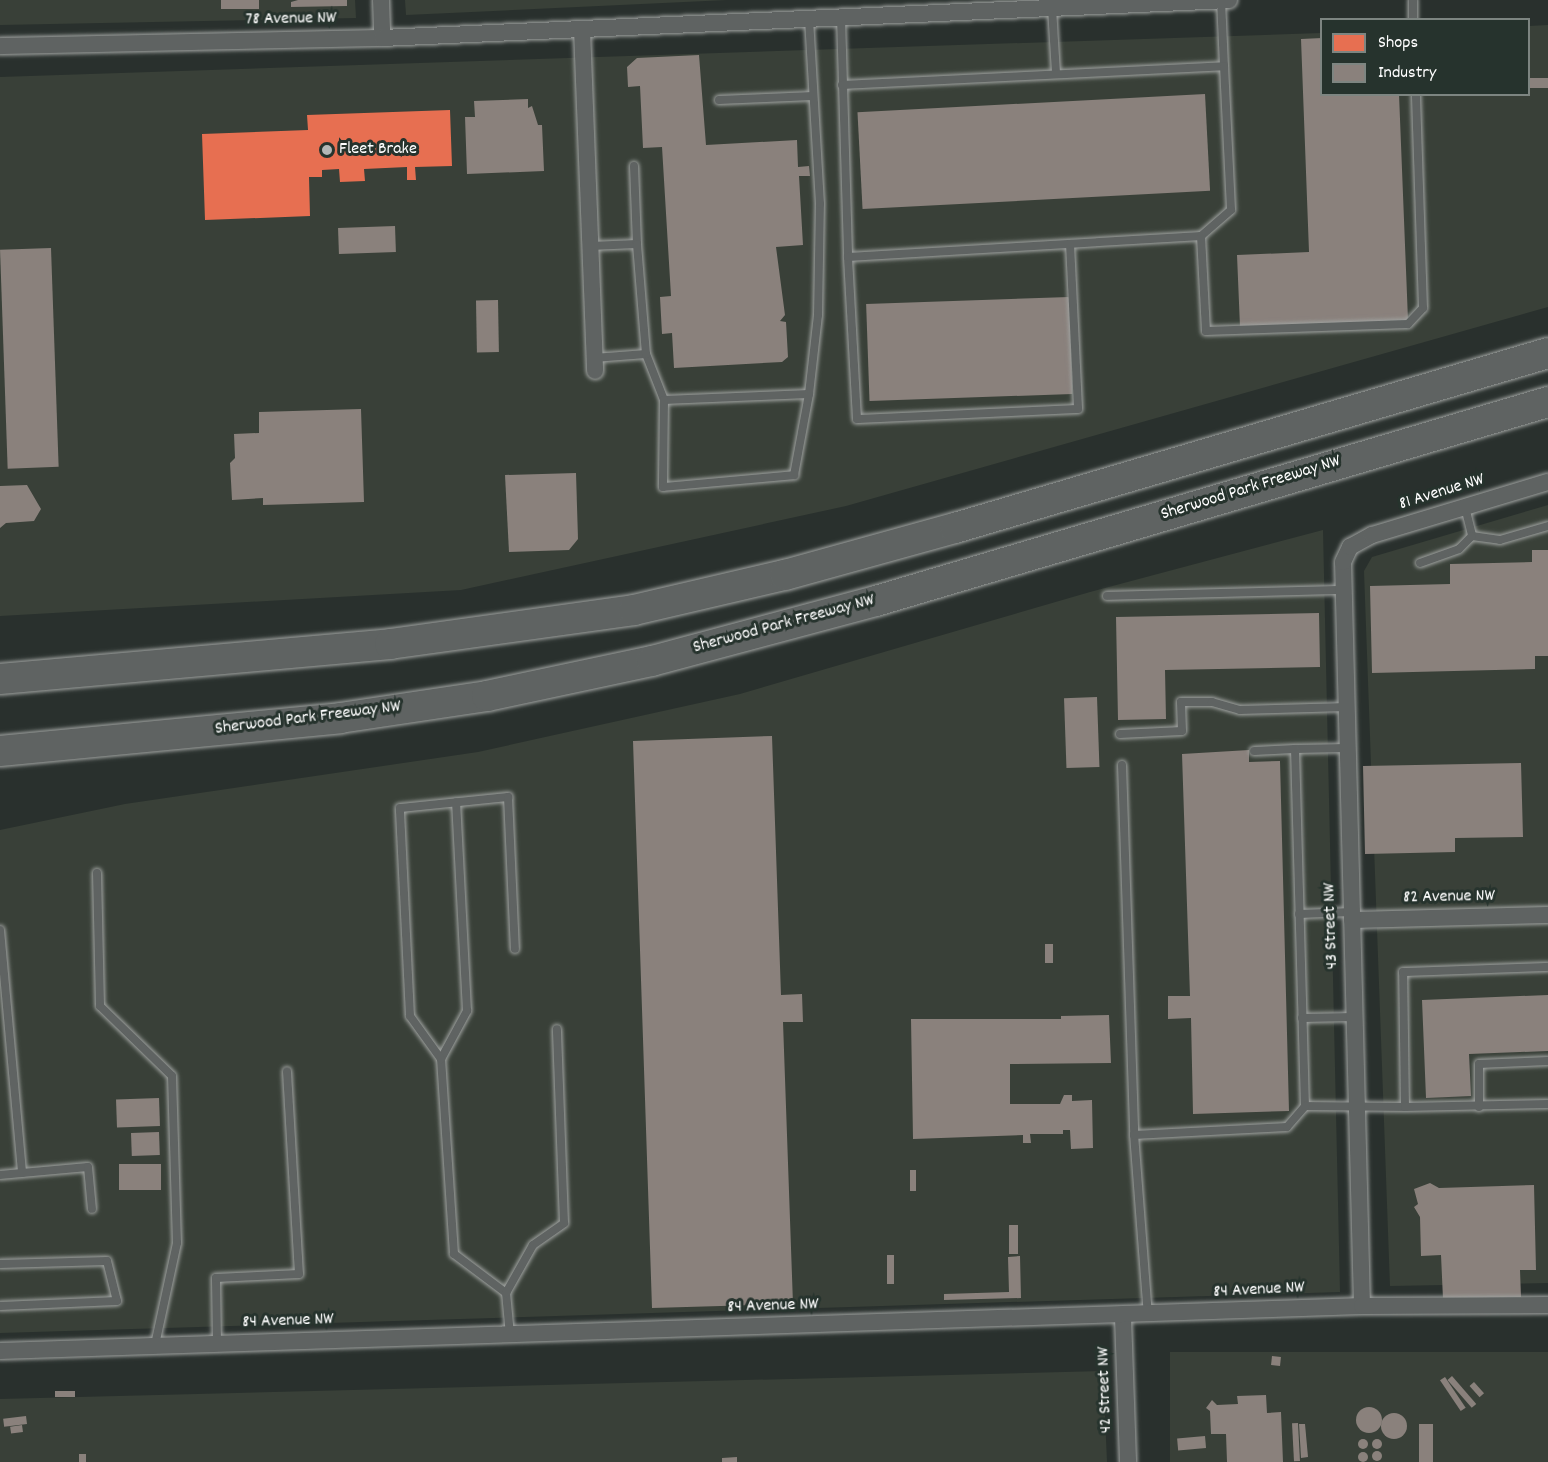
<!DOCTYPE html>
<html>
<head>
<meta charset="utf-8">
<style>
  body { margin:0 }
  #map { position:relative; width:1548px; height:1462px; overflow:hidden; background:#29302d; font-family:Dekko,sans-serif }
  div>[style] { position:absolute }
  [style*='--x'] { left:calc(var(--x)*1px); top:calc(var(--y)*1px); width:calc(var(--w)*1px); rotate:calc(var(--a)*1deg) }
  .built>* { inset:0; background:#394038; transform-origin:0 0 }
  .shops>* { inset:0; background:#e76f51 }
  .industry>* { inset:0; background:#8a817c; transform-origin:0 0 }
  .round { border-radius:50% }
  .roads { filter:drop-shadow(0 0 2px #9fa2a0) drop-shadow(0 0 2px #9fa2a0) }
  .service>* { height:8px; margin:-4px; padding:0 4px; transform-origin:4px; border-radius:4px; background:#5f6362 }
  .minor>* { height:16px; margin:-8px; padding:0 8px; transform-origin:8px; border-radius:8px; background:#5f6362 }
  .motorway>* { height:30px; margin:-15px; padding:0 15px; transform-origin:15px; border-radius:15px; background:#5f6362 }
  .dots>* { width:16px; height:16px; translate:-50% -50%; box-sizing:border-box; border:3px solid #26332d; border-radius:50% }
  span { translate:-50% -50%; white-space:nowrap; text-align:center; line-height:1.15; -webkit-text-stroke:6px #26332d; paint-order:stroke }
  .street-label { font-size:18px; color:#fff }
  .poi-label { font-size:18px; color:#fff }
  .left { translate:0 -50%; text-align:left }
  .legend { position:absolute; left:1320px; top:18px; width:210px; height:78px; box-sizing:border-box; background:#26332d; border:2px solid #7d8581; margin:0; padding:8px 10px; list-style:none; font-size:18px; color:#fff }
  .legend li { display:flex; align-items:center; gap:12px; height:30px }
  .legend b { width:30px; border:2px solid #7d8581 }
</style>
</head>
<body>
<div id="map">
  <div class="built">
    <i style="clip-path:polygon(0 0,355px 0,356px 18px,0 25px)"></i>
    <i style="clip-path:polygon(405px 0,727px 0,406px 15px)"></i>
    <i style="clip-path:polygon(1548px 25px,1548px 307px,846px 506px,461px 590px,0 616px,0 77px,1321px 33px,1322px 94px,1528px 94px,1529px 26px)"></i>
    <i style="clip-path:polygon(1548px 505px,1548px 1283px,1390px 1286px,1364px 571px,1372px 557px)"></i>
    <i style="clip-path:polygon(1323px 530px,1340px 1292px,0 1333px,0 830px,125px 804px,478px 752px,740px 694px,1090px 592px)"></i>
    <i style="left:1548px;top:1352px;width:110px;height:378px;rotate:90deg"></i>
    <i style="clip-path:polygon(1103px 1371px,1107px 1462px,0 1462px,0 1399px)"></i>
  </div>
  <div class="shops">
    <i style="clip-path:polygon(450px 110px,452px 166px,415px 167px,416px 180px,407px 180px,407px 167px,364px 169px,365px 181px,340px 182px,339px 169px,322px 170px,322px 177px,309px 177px,310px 216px,205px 220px,202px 134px,308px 130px,307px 115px)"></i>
  </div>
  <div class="industry">
    <i style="left:221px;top:0;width:38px;height:9px"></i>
    <i style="clip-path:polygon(347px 0,347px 6px,291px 7px,291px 2px,298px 0)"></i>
    <i style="clip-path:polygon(1322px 38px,1322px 94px,1399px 94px,1408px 320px,1240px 327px,1237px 255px,1309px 252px,1301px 39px)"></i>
    <i style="clip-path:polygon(699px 55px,706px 145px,797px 140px,798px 167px,809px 166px,810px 176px,799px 176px,803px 245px,776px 247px,785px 315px,780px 321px,786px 322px,788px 357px,782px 362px,674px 368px,672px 333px,662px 334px,660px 297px,671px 296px,662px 147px,643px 148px,640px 86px,628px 87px,627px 67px,637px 58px)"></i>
    <i style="left:1548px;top:78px;width:10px;height:20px;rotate:90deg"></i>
    <i style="left:1205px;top:94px;width:97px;height:348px;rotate:87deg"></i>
    <i style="clip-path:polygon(528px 99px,528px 108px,532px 106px,538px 125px,542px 125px,544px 171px,467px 174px,465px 117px,475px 117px,474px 101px)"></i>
    <i style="left:395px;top:226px;width:26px;height:57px;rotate:88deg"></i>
    <i style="left:51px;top:248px;width:219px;height:51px;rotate:88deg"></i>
    <i style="left:1069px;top:297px;width:97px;height:203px;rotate:88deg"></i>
    <i style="left:498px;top:300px;width:52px;height:22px;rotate:89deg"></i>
    <i style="clip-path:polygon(361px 409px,364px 502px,263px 505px,263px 498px,232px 500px,230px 463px,235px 458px,234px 434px,259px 433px,259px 412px)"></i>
    <i style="clip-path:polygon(576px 473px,578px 539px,569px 550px,509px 552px,505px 475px)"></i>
    <i style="clip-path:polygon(27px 485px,41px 509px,34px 521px,6px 523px,0 528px,0 486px)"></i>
    <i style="clip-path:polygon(1532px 550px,1548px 550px,1548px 656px,1535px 656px,1535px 669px,1372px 673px,1370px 586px,1450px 584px,1450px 564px,1532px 562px)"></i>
    <i style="clip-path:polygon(1319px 613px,1320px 667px,1165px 670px,1166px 719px,1118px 720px,1116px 617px)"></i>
    <i style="left:1097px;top:697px;width:70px;height:33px;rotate:88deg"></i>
    <i style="clip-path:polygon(772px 736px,781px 995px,802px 994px,803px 1022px,783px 1022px,793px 1304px,652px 1308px,633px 741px)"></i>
    <i style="clip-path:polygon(1249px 750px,1249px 762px,1280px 761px,1289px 1111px,1193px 1114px,1191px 1018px,1168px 1019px,1168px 996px,1190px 996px,1182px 754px)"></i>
    <i style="clip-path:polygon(1521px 763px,1523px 837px,1455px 838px,1455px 852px,1365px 854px,1363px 766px)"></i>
    <i style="left:1045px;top:944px;width:8px;height:19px"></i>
    <i style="clip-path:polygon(1548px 995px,1548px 1051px,1469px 1054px,1471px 1096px,1426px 1098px,1422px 1000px)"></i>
    <i style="clip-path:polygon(1109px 1015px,1111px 1063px,1010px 1064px,1010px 1104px,1060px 1104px,1064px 1095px,1072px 1095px,1072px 1101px,1092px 1100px,1093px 1148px,1071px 1149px,1070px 1130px,1063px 1130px,1063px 1134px,1030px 1134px,1031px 1143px,1023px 1143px,1023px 1135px,913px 1139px,911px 1019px,1061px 1019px,1061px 1016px)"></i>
    <i style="left:159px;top:1098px;width:28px;height:43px;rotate:88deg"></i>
    <i style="left:159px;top:1132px;width:23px;height:28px;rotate:88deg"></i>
    <i style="left:161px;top:1164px;width:26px;height:42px;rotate:90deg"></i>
    <i style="left:910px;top:1170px;width:6px;height:21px"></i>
    <i style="clip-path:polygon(1430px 1183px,1439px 1188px,1534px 1185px,1536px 1270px,1520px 1270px,1521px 1297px,1443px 1299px,1441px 1255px,1421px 1256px,1420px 1217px,1414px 1207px,1418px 1204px,1414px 1189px)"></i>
    <i style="left:1009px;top:1225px;width:9px;height:29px"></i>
    <i style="left:887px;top:1255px;width:7px;height:29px"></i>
    <i style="clip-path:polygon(1020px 1256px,1021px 1298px,944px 1300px,944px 1294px,1009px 1292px,1008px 1257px)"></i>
    <i style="left:1272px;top:1356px;width:9px;height:9px;rotate:6deg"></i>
    <i style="left:1452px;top:1376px;width:37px;height:6px;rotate:49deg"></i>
    <i style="left:1445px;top:1377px;width:37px;height:6px;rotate:56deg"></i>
    <i style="left:1474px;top:1382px;width:15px;height:6px;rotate:48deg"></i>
    <i style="left:75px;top:1391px;width:6px;height:20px;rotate:90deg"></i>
    <i style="clip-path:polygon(1266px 1395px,1267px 1413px,1281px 1412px,1283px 1462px,1227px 1462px,1226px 1434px,1211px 1434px,1210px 1411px,1206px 1408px,1212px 1400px,1217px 1405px,1238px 1404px,1237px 1396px)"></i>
    <i class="round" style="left:1356px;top:1407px;width:26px;height:26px"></i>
    <i class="round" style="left:1381px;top:1413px;width:26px;height:26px"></i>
    <i style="left:26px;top:1416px;width:8px;height:23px;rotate:83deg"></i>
    <i style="left:1298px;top:1423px;width:38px;height:6px;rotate:87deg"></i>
    <i style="clip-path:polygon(1299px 1424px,1305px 1424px,1308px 1457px,1301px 1458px)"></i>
    <i style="left:1419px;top:1424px;width:14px;height:38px"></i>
    <i style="left:22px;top:1425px;width:7px;height:12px;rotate:82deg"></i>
    <i style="left:1205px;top:1436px;width:12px;height:28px;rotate:85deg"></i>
    <i class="round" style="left:1358px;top:1439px;width:10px;height:10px"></i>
    <i class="round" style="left:1372px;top:1439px;width:10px;height:10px"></i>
    <i class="round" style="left:1372px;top:1451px;width:10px;height:10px"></i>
    <i class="round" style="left:1358px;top:1452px;width:10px;height:10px"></i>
    <i style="left:79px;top:1454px;width:7px;height:8px"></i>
    <i style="clip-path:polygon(737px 1457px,737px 1462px,722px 1462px,722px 1458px)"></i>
  </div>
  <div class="roads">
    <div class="service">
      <i style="--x:1221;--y:0;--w:66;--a:87.4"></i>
      <i style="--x:1413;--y:0;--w:20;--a:90"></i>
      <i style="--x:1052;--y:8;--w:66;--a:86.5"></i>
      <i style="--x:841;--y:17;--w:240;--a:88.3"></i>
      <i style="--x:842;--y:85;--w:382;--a:-2.8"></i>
      <i style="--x:1224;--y:66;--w:144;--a:87.2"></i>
      <i style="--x:1231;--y:210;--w:40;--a:139"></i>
      <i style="--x:719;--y:100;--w:94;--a:-2.4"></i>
      <i style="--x:1070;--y:244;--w:165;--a:87.2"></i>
      <i style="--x:1078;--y:409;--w:221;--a:177.4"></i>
      <i style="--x:857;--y:419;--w:162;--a:-93.2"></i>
      <i style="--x:848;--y:257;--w:354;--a:-3.4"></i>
      <i style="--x:1201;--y:236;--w:95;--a:87"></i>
      <i style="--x:1206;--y:331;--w:202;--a:-2"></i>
      <i style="--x:1408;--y:324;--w:22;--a:-47"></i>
      <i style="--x:1423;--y:308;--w:214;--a:-91.9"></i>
      <i style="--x:590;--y:246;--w:47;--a:-2.4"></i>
      <i style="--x:637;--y:244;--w:78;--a:-92.2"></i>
      <i style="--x:646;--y:354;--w:49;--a:68.6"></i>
      <i style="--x:664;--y:400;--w:145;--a:-2.4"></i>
      <i style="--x:809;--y:394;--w:80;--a:-83.5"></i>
      <i style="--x:818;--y:315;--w:111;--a:-89"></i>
      <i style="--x:820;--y:204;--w:185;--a:-93.4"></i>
      <i style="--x:594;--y:358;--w:52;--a:-4.4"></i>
      <i style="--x:646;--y:354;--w:110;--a:-94.7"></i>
      <i style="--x:664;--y:400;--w:87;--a:90.7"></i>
      <i style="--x:663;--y:487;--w:132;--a:-5.2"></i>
      <i style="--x:794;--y:475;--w:82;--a:-79.5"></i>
      <i style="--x:1465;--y:507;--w:30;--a:76"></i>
      <i style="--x:1472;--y:536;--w:28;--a:8"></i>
      <i style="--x:1500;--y:540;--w:50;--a:-16.3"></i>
      <i style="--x:1420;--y:563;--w:41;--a:-19.7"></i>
      <i style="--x:1459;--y:549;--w:18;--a:-45"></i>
      <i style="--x:1107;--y:596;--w:236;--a:-1.5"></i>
      <i style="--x:1120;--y:734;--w:62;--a:-2.8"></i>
      <i style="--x:1182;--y:731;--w:29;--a:-92"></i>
      <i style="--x:1181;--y:702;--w:31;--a:0"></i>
      <i style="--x:1212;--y:702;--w:29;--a:16"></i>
      <i style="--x:1240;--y:710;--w:107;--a:-1.6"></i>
      <i style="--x:1347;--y:748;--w:52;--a:178.9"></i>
      <i style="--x:1295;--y:749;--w:357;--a:88.4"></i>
      <i style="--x:1305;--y:1106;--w:100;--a:0.6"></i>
      <i style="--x:1405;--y:1107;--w:135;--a:-90.8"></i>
      <i style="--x:1403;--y:972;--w:145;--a:-2"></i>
      <i style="--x:1254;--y:751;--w:41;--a:-2.8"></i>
      <i style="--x:1122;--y:765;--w:370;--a:88.1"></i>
      <i style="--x:97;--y:873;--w:133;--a:88.7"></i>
      <i style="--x:100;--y:1006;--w:100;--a:44.2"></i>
      <i style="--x:172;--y:1076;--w:167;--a:88.3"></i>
      <i style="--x:177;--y:1243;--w:104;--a:102.2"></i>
      <i style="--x:1299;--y:914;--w:53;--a:-2.2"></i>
      <i style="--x:0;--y:930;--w:244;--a:84.8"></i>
      <i style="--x:1302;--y:1018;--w:52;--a:-1.1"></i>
      <i style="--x:441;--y:1059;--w:55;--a:-61.6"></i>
      <i style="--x:467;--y:1011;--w:209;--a:-93"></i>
      <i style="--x:1405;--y:1107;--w:143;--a:-1.2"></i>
      <i style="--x:1479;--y:1107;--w:43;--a:-90"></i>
      <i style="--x:1479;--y:1064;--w:69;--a:-2.5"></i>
      <i style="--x:0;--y:1175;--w:88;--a:-5.2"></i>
      <i style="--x:88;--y:1167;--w:42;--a:84.6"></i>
      <i style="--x:0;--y:1264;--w:107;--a:-1.6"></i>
      <i style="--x:107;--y:1261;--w:41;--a:76"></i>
      <i style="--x:117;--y:1301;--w:117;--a:177.6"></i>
      <i style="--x:506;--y:1293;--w:65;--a:-143.1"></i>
      <i style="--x:454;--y:1254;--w:195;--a:-93.8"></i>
      <i style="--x:441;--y:1059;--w:53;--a:-125.8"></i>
      <i style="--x:410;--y:1016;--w:208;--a:-92.8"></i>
      <i style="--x:400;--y:808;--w:109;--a:-5.8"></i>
      <i style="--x:508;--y:797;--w:152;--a:87.4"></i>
      <i style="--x:1148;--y:1316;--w:182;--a:-94.4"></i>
      <i style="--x:1134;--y:1135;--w:153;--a:-3"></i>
      <i style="--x:1287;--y:1127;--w:28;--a:-49"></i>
      <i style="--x:510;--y:1335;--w:42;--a:-95.4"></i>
      <i style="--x:506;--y:1293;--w:55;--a:-60.6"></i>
      <i style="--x:533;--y:1245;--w:38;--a:-35"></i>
      <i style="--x:564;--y:1223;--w:194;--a:-92.1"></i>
      <i style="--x:217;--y:1343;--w:65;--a:-90.9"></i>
      <i style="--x:216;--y:1278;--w:83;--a:-2.8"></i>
      <i style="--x:299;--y:1274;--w:203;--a:-93.4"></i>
    </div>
    <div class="minor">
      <i style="--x:381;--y:0;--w:38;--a:88"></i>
      <i style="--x:582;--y:29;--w:342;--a:87.8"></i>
      <i style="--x:0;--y:46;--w:382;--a:-1.2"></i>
      <i style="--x:382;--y:38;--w:848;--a:-2.57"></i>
      <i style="--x:1352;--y:920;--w:196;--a:-1.5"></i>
      <i style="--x:1362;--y:1306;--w:744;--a:-91.46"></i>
      <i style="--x:1343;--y:562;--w:17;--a:-65"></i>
      <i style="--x:1350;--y:547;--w:25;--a:-29"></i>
      <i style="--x:1372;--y:535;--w:184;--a:-16.8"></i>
      <i style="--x:1123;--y:1317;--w:145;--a:88"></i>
      <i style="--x:0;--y:1351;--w:1363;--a:-1.89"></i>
      <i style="--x:1362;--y:1306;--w:186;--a:-0.3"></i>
    </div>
    <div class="motorway">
      <i style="--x:0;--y:679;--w:392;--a:-5.1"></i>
      <i style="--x:390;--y:644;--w:246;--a:-7.9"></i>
      <i style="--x:634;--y:610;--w:155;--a:-13.1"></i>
      <i style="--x:785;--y:575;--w:176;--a:-15.5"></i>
      <i style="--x:955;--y:528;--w:618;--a:-16.44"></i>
      <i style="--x:0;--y:751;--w:342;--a:-5.5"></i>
      <i style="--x:340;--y:718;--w:149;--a:-8.5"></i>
      <i style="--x:487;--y:696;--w:169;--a:-12"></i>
      <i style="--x:652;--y:661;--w:232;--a:-15"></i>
      <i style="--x:876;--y:601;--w:701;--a:-16.5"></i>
    </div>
  </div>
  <div class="dots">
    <i style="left:327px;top:150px;background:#b4b7b6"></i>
  </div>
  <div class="street-label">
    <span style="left:291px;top:20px;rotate:-1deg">78 Avenue NW</span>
    <span style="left:1251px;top:489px;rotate:-17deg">Sherwood Park Freeway NW</span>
    <span style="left:1442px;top:493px;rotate:-17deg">81 Avenue NW</span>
    <span style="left:784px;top:625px;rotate:-15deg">Sherwood Park Freeway NW</span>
    <span style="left:308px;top:719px;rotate:-7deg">Sherwood Park Freeway NW</span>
    <span style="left:1449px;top:898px;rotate:-1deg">82 Avenue NW</span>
    <span style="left:1332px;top:926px;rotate:-92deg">43 Street NW</span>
    <span style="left:1259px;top:1291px;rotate:-3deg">84 Avenue NW</span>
    <span style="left:773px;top:1307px;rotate:-2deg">84 Avenue NW</span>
    <span style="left:288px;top:1322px;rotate:-2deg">84 Avenue NW</span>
    <span style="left:1106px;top:1390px;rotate:-92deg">42 Street NW</span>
  </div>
  <div class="poi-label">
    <span class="left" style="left:339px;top:150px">Fleet Brake</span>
  </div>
  <ul class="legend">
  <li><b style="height:16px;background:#e76f51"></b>Shops</li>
  <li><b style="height:16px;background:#8a817c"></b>Industry</li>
  </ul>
</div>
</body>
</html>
